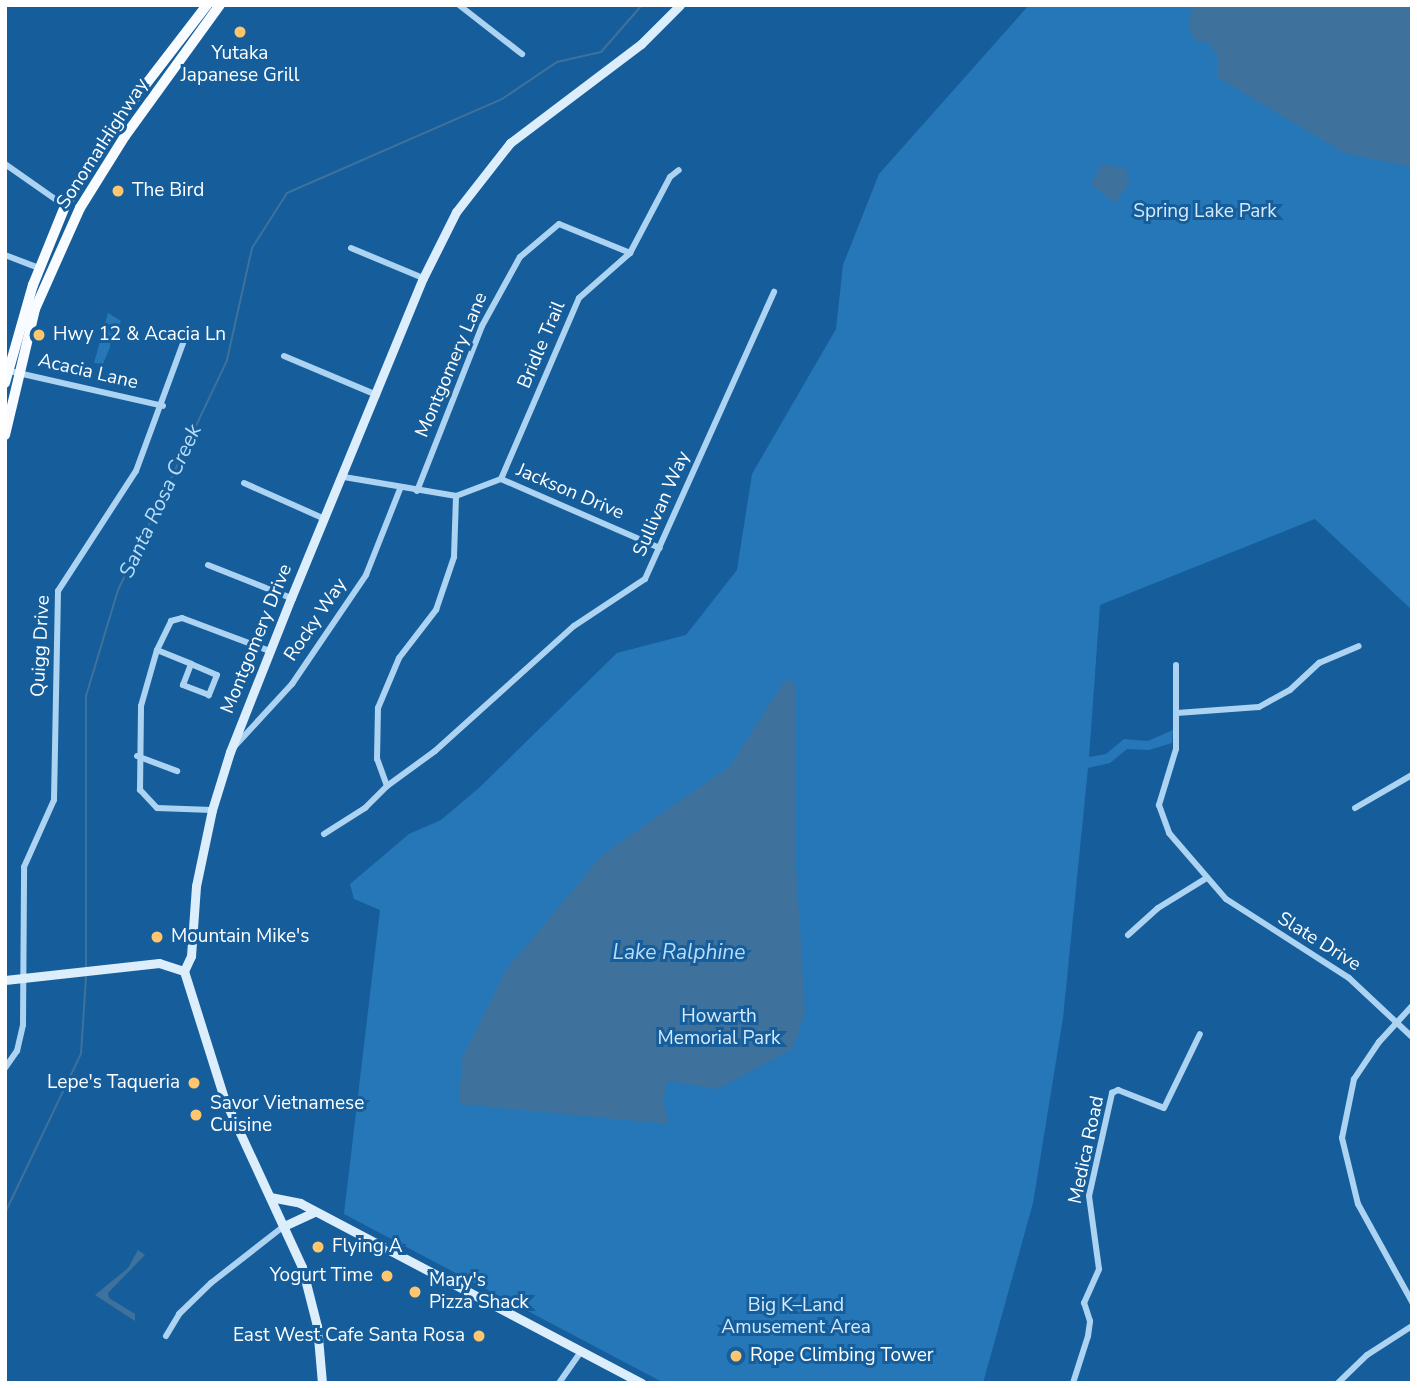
<!DOCTYPE html>
<html>
<head>
<meta charset="utf-8">
<style>
  body { margin:0 }
  #map { position:relative; width:1417px; height:1388px; overflow:hidden; background:#165e9b; font-family:"Nunito Sans",sans-serif }
  div>[style] { position:absolute }
  [style*='--x'] { left:calc(var(--x)*1px); top:calc(var(--y)*1px); width:calc(var(--w)*1px); rotate:calc(var(--a)*1deg) }
  .green>* { inset:0; background:#2677b8 }
  .water>* { inset:0; background:#3e719c }
  .stream>* { height:2px; margin:-1px; padding:0 1px; transform-origin:1px; border-radius:1px; background:#3e719c }
  .street>* { height:6px; margin:-3px; padding:0 3px; transform-origin:3px; border-radius:3px; background:#add3f2 }
  .secondary>* { height:9px; margin:-4.5px; padding:0 4.5px; transform-origin:4.5px; border-radius:4.5px; background:#dcedfc }
  .primary>* { height:10px; margin:-5px; padding:0 5px; transform-origin:5px; border-radius:5px; background:#f8fbff }
  .dots>* { width:19px; height:19px; translate:-50% -50%; box-sizing:border-box; border:4px solid #165e9b; border-radius:50% }
  span { translate:-50% -50%; white-space:nowrap; text-align:center; line-height:1.15; -webkit-text-stroke:6px #165e9b; paint-order:stroke }
  .poi-label { font-size:19px; color:#fff }
  .left { translate:0 -50%; text-align:left }
  .right { translate:-100% -50%; text-align:right }
  .street-label { font-size:19px; color:#fff }
  .park-label { font-size:19px; color:#d4ebfd }
  .water-label { font-size:21px; color:#b9ddf9; font-style:italic }
  .frame { position:absolute; inset:0; border:7px solid #fff; pointer-events:none }
</style>
</head>
<body>
<div id="map">
  <div class="green">
    <i style="clip-path:polygon(1029px 5px,1412px 5px,1412px 610px,1315px 519px,1100px 605px,1089px 757px,1106px 754px,1124px 739px,1148px 741px,1173px 730px,1172px 743px,1149px 750px,1127px 749px,1110px 763px,1088px 768px,1063px 1018px,1033px 1203px,983px 1383px,664px 1383px,344px 1214px,380px 910px,354px 899px,350px 884px,409px 834px,441px 820px,480px 787px,617px 653px,686px 635px,737px 570px,752px 474px,836px 329px,843px 265px,879px 174px)"></i>
    <i style="clip-path:polygon(108px 313px,121px 321px,103px 364px,94px 363px)"></i>
  </div>
  <div class="water">
    <i style="clip-path:polygon(1192px 5px,1412px 5px,1412px 167px,1344px 153px,1217px 77px,1217px 54px,1208px 43px,1194px 40px,1189px 27px)"></i>
    <i style="clip-path:polygon(1102px 164px,1125px 168px,1127px 173px,1129px 182px,1115px 203px,1091px 184px)"></i>
    <i style="clip-path:polygon(785px 680px,796px 684px,795px 850px,805px 1012px,793px 1049px,717px 1089px,668px 1081px,663px 1100px,669px 1124px,459px 1104px,462px 1059px,506px 970px,602px 855px,730px 766px)"></i>
    <i style="clip-path:polygon(138px 1250px,145px 1255px,108px 1293px,109px 1298px,135px 1314px,135px 1321px,95px 1295px,128px 1268px)"></i>
  </div>
  <div class="stream">
    <i style="--x:86;--y:967;--w:271;--a:-90"></i>
    <i style="--x:86;--y:696;--w:111;--a:-73.2"></i>
    <i style="--x:118;--y:590;--w:255;--a:-64.6"></i>
    <i style="--x:227;--y:360;--w:115;--a:-77.4"></i>
    <i style="--x:252;--y:248;--w:65;--a:-57.5"></i>
    <i style="--x:287;--y:193;--w:235;--a:-23.6"></i>
    <i style="--x:502;--y:99;--w:66;--a:-33.9"></i>
    <i style="--x:557;--y:62;--w:45;--a:-12.8"></i>
    <i style="--x:601;--y:52;--w:62;--a:-48.9"></i>
    <i style="--x:5;--y:1213;--w:176;--a:-64.5"></i>
    <i style="--x:81;--y:1054;--w:78;--a:-86.3"></i>
  </div>
  <div class="street">
    <i style="--x:459;--y:5;--w:80;--a:37.9"></i>
    <i style="--x:5;--y:164;--w:73;--a:35"></i>
    <i style="--x:351;--y:248;--w:78;--a:22.6"></i>
    <i style="--x:5;--y:255;--w:36;--a:21"></i>
    <i style="--x:284;--y:356;--w:101;--a:22.8"></i>
    <i style="--x:5;--y:370;--w:162;--a:12.8"></i>
    <i style="--x:344;--y:477;--w:114;--a:9.6"></i>
    <i style="--x:456;--y:496;--w:48;--a:-20.7"></i>
    <i style="--x:501;--y:479;--w:173;--a:23.5"></i>
    <i style="--x:501;--y:479;--w:197;--a:-66.7"></i>
    <i style="--x:579;--y:298;--w:68;--a:-41.4"></i>
    <i style="--x:630;--y:253;--w:86;--a:-62.2"></i>
    <i style="--x:670;--y:177;--w:11;--a:-38"></i>
    <i style="--x:244;--y:483;--w:89;--a:24"></i>
    <i style="--x:417;--y:491;--w:177;--a:-68.5"></i>
    <i style="--x:482;--y:326;--w:79;--a:-61.2"></i>
    <i style="--x:520;--y:257;--w:51;--a:-40.2"></i>
    <i style="--x:559;--y:224;--w:77;--a:22.2"></i>
    <i style="--x:208;--y:565;--w:89;--a:21.7"></i>
    <i style="--x:157;--y:650;--w:37;--a:22"></i>
    <i style="--x:191;--y:664;--w:28;--a:23"></i>
    <i style="--x:217;--y:675;--w:22;--a:112"></i>
    <i style="--x:209;--y:695;--w:28;--a:-159"></i>
    <i style="--x:183;--y:685;--w:22;--a:-69"></i>
    <i style="--x:1176;--y:665;--w:84;--a:90"></i>
    <i style="--x:1176;--y:749;--w:59;--a:106.9"></i>
    <i style="--x:1159;--y:805;--w:30;--a:70"></i>
    <i style="--x:1169;--y:833;--w:87;--a:49.2"></i>
    <i style="--x:1226;--y:899;--w:146;--a:32.7"></i>
    <i style="--x:1349;--y:978;--w:86;--a:43.1"></i>
    <i style="--x:1177;--y:713;--w:82;--a:-4.2"></i>
    <i style="--x:1259;--y:707;--w:35;--a:-29"></i>
    <i style="--x:1290;--y:690;--w:40;--a:-43"></i>
    <i style="--x:1319;--y:663;--w:43;--a:-23"></i>
    <i style="--x:234;--y:747;--w:86;--a:-47.4"></i>
    <i style="--x:292;--y:684;--w:132;--a:-55.8"></i>
    <i style="--x:366;--y:575;--w:92;--a:-68.4"></i>
    <i style="--x:137;--y:756;--w:43;--a:20.6"></i>
    <i style="--x:387;--y:786;--w:29;--a:-110"></i>
    <i style="--x:377;--y:759;--w:51;--a:-88.9"></i>
    <i style="--x:378;--y:708;--w:54;--a:-67.2"></i>
    <i style="--x:399;--y:658;--w:61;--a:-52.4"></i>
    <i style="--x:436;--y:610;--w:56;--a:-71.2"></i>
    <i style="--x:454;--y:557;--w:61;--a:-88.1"></i>
    <i style="--x:1355;--y:808;--w:66;--a:-30.1"></i>
    <i style="--x:212;--y:810;--w:55;--a:-177.9"></i>
    <i style="--x:157;--y:808;--w:25;--a:-133"></i>
    <i style="--x:140;--y:790;--w:84;--a:-89.3"></i>
    <i style="--x:141;--y:706;--w:58;--a:-74.1"></i>
    <i style="--x:157;--y:650;--w:32;--a:-64"></i>
    <i style="--x:171;--y:621;--w:11;--a:-15"></i>
    <i style="--x:182;--y:618;--w:94;--a:20.6"></i>
    <i style="--x:324;--y:834;--w:49;--a:-32.4"></i>
    <i style="--x:365;--y:808;--w:31;--a:-45"></i>
    <i style="--x:387;--y:786;--w:59;--a:-36.1"></i>
    <i style="--x:435;--y:751;--w:187;--a:-42"></i>
    <i style="--x:574;--y:626;--w:85;--a:-33.5"></i>
    <i style="--x:645;--y:579;--w:315;--a:-65.8"></i>
    <i style="--x:1128;--y:935;--w:40;--a:-42"></i>
    <i style="--x:1158;--y:908;--w:55;--a:-31.7"></i>
    <i style="--x:1412;--y:1006;--w:49;--a:132.5"></i>
    <i style="--x:1379;--y:1042;--w:45;--a:124"></i>
    <i style="--x:1354;--y:1079;--w:60;--a:101.5"></i>
    <i style="--x:1342;--y:1138;--w:68;--a:76.4"></i>
    <i style="--x:1358;--y:1204;--w:112;--a:61.1"></i>
    <i style="--x:5;--y:1068;--w:21;--a:-55"></i>
    <i style="--x:17;--y:1051;--w:27;--a:-77"></i>
    <i style="--x:23;--y:1025;--w:158;--a:-89.6"></i>
    <i style="--x:24;--y:867;--w:73;--a:-65.9"></i>
    <i style="--x:54;--y:800;--w:209;--a:-88.9"></i>
    <i style="--x:58;--y:591;--w:143;--a:-57"></i>
    <i style="--x:136;--y:471;--w:142;--a:-69.8"></i>
    <i style="--x:166;--y:1336;--w:26;--a:-59"></i>
    <i style="--x:179;--y:1314;--w:45;--a:-44.1"></i>
    <i style="--x:211;--y:1283;--w:93;--a:-38"></i>
    <i style="--x:559;--y:1383;--w:39;--a:-55"></i>
    <i style="--x:1073;--y:1383;--w:49;--a:-72.3"></i>
    <i style="--x:1088;--y:1336;--w:15;--a:-82"></i>
    <i style="--x:1090;--y:1321;--w:19;--a:-108"></i>
    <i style="--x:1084;--y:1303;--w:37;--a:-66"></i>
    <i style="--x:1099;--y:1269;--w:74;--a:-97.8"></i>
    <i style="--x:1089;--y:1196;--w:106;--a:-77.4"></i>
    <i style="--x:1112;--y:1093;--w:7;--a:-27"></i>
    <i style="--x:1118;--y:1090;--w:49;--a:21.4"></i>
    <i style="--x:1164;--y:1108;--w:82;--a:-64.1"></i>
    <i style="--x:1338;--y:1383;--w:40;--a:-44"></i>
    <i style="--x:1367;--y:1355;--w:54;--a:-32.8"></i>
  </div>
  <div class="secondary">
    <i style="--x:5;--y:980;--w:155;--a:-6.3"></i>
    <i style="--x:159;--y:963;--w:26;--a:18"></i>
    <i style="--x:270;--y:1197;--w:31;--a:11"></i>
    <i style="--x:300;--y:1203;--w:386;--a:27.8"></i>
    <i style="--x:284;--y:1226;--w:33;--a:-25"></i>
    <i style="--x:322;--y:1383;--w:57;--a:-95"></i>
    <i style="--x:317;--y:1326;--w:61;--a:-104.3"></i>
    <i style="--x:302;--y:1267;--w:186;--a:-114.8"></i>
    <i style="--x:224;--y:1098;--w:133;--a:-107.5"></i>
    <i style="--x:184;--y:971;--w:17;--a:-65"></i>
    <i style="--x:191;--y:956;--w:70;--a:-85.9"></i>
    <i style="--x:196;--y:886;--w:78;--a:-78.1"></i>
    <i style="--x:212;--y:810;--w:61;--a:-72.8"></i>
    <i style="--x:230;--y:752;--w:166;--a:-68.4"></i>
    <i style="--x:291;--y:598;--w:346;--a:-67.6"></i>
    <i style="--x:423;--y:278;--w:74;--a:-63.4"></i>
    <i style="--x:456;--y:212;--w:88;--a:-52"></i>
    <i style="--x:510;--y:143;--w:164;--a:-37.1"></i>
    <i style="--x:641;--y:44;--w:55;--a:-45"></i>
  </div>
  <div class="primary">
    <i style="--x:5;--y:383;--w:102;--a:-74.1"></i>
    <i style="--x:33;--y:285;--w:85;--a:-67.9"></i>
    <i style="--x:65;--y:206;--w:92;--a:-58.7"></i>
    <i style="--x:113;--y:127;--w:154;--a:-52.4"></i>
    <i style="--x:5;--y:435;--w:130;--a:-76.6"></i>
    <i style="--x:35;--y:309;--w:111;--a:-66"></i>
    <i style="--x:80;--y:208;--w:85;--a:-58"></i>
    <i style="--x:125;--y:136;--w:162;--a:-54.1"></i>
  </div>
  <div class="dots">
    <i style="left:240px;top:32px;background:#ffc66e"></i>
    <i style="left:118px;top:191px;background:#ffc66e"></i>
    <i style="left:39px;top:335px;background:#ffc66e"></i>
    <i style="left:157px;top:937px;background:#ffc66e"></i>
    <i style="left:194px;top:1083px;background:#ffc66e"></i>
    <i style="left:196px;top:1115px;background:#ffc66e"></i>
    <i style="left:318px;top:1247px;background:#ffc66e"></i>
    <i style="left:387px;top:1276px;background:#ffc66e"></i>
    <i style="left:415px;top:1292px;background:#ffc66e"></i>
    <i style="left:479px;top:1336px;background:#ffc66e"></i>
    <i style="left:736px;top:1356px;background:#ffc66e"></i>
  </div>
  <div class="poi-label">
    <span style="left:240px;top:65px">Yutaka<br>Japanese Grill</span>
    <span class="left" style="left:132px;top:191px">The Bird</span>
    <span class="left" style="left:53px;top:335px">Hwy 12 &amp; Acacia Ln</span>
    <span class="left" style="left:171px;top:937px">Mountain Mike's</span>
    <span class="right" style="left:180px;top:1083px">Lepe's Taqueria</span>
    <span class="left" style="left:210px;top:1115px">Savor Vietnamese<br>Cuisine</span>
    <span class="left" style="left:332px;top:1247px">Flying A</span>
    <span class="right" style="left:373px;top:1276px">Yogurt Time</span>
    <span class="left" style="left:429px;top:1292px">Mary's<br>Pizza Shack</span>
    <span class="right" style="left:465px;top:1336px">East West Cafe Santa Rosa</span>
    <span class="left" style="left:750px;top:1356px">Rope Climbing Tower</span>
  </div>
  <div class="street-label">
    <span style="left:103px;top:144px;rotate:-57deg">Sonoma Highway</span>
    <span style="left:542px;top:345px;rotate:-67deg">Bridle Trail</span>
    <span style="left:452px;top:365px;rotate:-67deg">Montgomery Lane</span>
    <span style="left:88px;top:372px;rotate:13deg">Acacia Lane</span>
    <span style="left:570px;top:492px;rotate:23deg">Jackson Drive</span>
    <span style="left:662px;top:504px;rotate:-66deg">Sullivan Way</span>
    <span style="left:316px;top:620px;rotate:-56deg">Rocky Way</span>
    <span style="left:257px;top:639px;rotate:-68deg">Montgomery Drive</span>
    <span style="left:41px;top:646px;rotate:-87deg">Quigg Drive</span>
    <span style="left:1319px;top:942px;rotate:32deg">Slate Drive</span>
    <span style="left:1087px;top:1150px;rotate:-78deg">Medica Road</span>
  </div>
  <div class="park-label">
    <span style="left:1205px;top:212px">Spring Lake Park</span>
    <span style="left:719px;top:1028px">Howarth<br>Memorial Park</span>
    <span style="left:796px;top:1317px">Big K–Land<br>Amusement Area</span>
  </div>
  <div class="water-label">
    <span style="left:160px;top:501px;rotate:-65deg">Santa Rosa Creek</span>
    <span style="left:679px;top:952px">Lake Ralphine</span>
  </div>
  <div class="frame"></div>
</div>
</body>
</html>
